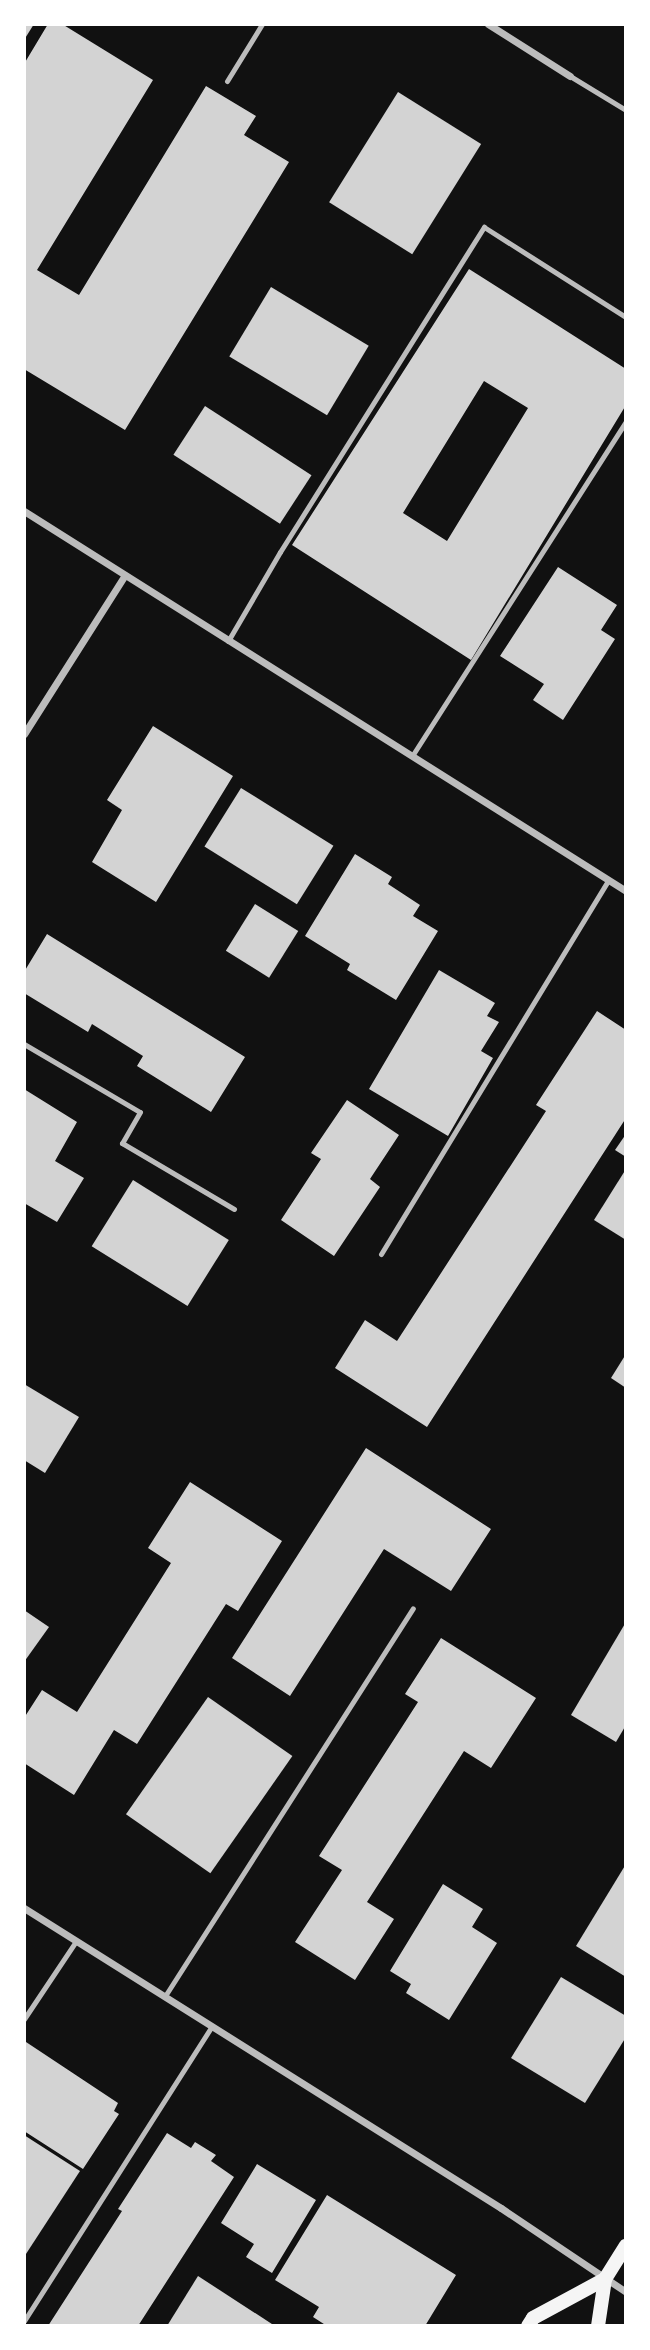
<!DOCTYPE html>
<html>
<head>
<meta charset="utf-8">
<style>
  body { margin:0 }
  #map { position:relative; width:650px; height:2350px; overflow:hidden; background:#111; font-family:"Work Sans",sans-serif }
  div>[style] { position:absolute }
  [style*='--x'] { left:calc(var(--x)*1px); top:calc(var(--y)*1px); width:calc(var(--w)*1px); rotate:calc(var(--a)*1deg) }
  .building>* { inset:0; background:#d3d3d3; transform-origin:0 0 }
  .service>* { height:5px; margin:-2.5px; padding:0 2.5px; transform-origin:2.5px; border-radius:2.5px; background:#bcbcbc }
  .minor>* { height:7px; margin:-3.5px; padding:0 3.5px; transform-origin:3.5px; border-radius:3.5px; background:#bcbcbc }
  .secondary>* { height:14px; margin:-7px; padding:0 7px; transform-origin:7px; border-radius:7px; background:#f5f5f5 }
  span { translate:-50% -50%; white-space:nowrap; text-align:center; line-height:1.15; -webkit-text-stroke:5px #fff; paint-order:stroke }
  .frame { position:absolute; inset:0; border:26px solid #fff; pointer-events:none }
</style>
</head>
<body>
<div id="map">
  <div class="building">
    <i style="clip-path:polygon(24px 24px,34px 24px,24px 40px)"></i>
    <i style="clip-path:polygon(48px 24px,62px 24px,153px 80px,37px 270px,79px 295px,206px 86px,256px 116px,244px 135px,289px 162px,125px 430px,24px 369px,24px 64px)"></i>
    <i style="left:398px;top:92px;width:98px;height:130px;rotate:32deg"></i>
    <i style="clip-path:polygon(evenodd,469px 269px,626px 369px,626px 405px,471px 660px,292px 545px,469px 269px,484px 381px,528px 408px,447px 541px,403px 513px,484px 381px)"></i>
    <i style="left:271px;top:287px;width:114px;height:81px;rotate:31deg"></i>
    <i style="left:205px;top:406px;width:127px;height:58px;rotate:33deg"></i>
    <i style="clip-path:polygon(558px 567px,617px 605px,601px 630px,615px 639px,563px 720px,533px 700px,544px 684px,500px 656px)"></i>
    <i style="clip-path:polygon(153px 726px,233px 776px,156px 902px,92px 862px,122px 810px,107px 800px)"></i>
    <i style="left:241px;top:788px;width:109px;height:69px;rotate:32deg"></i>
    <i style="clip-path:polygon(355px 854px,392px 877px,388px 884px,420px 905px,413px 916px,438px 931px,396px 1000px,347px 970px,350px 964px,305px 936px)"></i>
    <i style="left:255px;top:904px;width:51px;height:55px;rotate:32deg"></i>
    <i style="clip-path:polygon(47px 934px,245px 1057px,211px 1112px,137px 1066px,143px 1056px,92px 1024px,88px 1032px,24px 993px,24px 972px)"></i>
    <i style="clip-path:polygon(439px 970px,495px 1003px,487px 1016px,499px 1022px,481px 1051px,493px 1058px,448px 1136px,369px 1089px)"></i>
    <i style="clip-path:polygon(597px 1011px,626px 1030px,626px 1118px,427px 1427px,335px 1368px,365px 1320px,397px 1341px,546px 1111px,536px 1105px)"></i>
    <i style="clip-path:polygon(24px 1089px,77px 1122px,55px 1161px,84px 1178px,57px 1222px,24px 1203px)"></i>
    <i style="clip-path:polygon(347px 1100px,399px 1135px,370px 1179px,380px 1187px,334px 1256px,281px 1220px,321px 1159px,311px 1153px)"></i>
    <i style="clip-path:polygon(626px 1134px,626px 1157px,615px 1150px)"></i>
    <i style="clip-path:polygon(626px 1169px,626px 1240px,594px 1220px)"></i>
    <i style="left:133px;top:1180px;width:113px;height:78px;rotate:32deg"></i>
    <i style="clip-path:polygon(626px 1354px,626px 1388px,611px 1378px)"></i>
    <i style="clip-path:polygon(24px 1384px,79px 1417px,45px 1473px,24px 1460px)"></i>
    <i style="clip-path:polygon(366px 1448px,491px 1529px,451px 1591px,384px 1549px,290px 1696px,232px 1658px)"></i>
    <i style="clip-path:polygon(190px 1482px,282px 1541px,238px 1611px,226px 1604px,137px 1744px,114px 1730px,74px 1795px,24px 1763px,24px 1718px,42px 1690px,77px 1712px,171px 1563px,148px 1548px)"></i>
    <i style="clip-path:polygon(24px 1610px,49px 1627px,24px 1662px)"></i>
    <i style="clip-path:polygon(626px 1622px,626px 1725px,616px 1742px,571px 1715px)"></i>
    <i style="clip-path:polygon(441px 1638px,536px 1698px,491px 1768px,464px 1751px,367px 1902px,394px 1919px,355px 1980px,295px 1942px,342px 1870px,319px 1856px,418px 1702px,405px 1694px)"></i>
    <i style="left:208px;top:1697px;width:103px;height:143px;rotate:35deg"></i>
    <i style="clip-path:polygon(626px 1864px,626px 1977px,576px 1946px)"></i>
    <i style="clip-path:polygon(443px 1884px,483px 1909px,472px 1927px,497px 1943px,449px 2020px,406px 1993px,411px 1984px,390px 1971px)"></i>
    <i style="clip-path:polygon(561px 1977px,626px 2016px,626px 2037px,585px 2103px,511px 2058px)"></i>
    <i style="clip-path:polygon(26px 2042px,118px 2103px,114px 2111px,119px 2114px,83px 2169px,24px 2131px)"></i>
    <i style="clip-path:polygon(167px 2133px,191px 2148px,195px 2142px,216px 2155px,211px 2161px,234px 2177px,138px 2326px,48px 2326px,122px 2211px,118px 2209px)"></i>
    <i style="clip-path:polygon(24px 2135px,80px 2171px,24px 2257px)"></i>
    <i style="clip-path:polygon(257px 2164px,316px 2200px,272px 2273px,246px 2257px,254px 2244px,221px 2223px)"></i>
    <i style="clip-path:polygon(327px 2195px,456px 2275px,425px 2326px,327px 2326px,313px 2317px,319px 2307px,275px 2280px)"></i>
    <i style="clip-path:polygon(198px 2276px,275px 2326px,167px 2326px)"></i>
  </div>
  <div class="service">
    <i style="--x:570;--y:76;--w:66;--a:31.3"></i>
    <i style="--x:227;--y:81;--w:67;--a:-58.4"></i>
    <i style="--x:228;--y:641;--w:103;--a:-59.7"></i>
    <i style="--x:280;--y:552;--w:384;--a:-57.9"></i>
    <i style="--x:484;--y:227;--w:168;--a:32.4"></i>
    <i style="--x:412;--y:756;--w:398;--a:-57.4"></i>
    <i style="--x:24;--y:1044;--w:134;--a:30.4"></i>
    <i style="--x:140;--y:1112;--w:36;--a:120"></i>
    <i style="--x:122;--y:1143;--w:130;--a:30.5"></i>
    <i style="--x:381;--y:1254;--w:437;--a:-58.7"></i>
    <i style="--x:165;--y:1996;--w:460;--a:-57.4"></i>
    <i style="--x:24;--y:2019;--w:94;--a:-56.3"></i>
    <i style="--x:24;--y:2321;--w:350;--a:-57.5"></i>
  </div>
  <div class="minor">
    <i style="--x:488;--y:24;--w:97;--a:32.4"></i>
    <i style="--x:24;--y:511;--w:712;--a:32.26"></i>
    <i style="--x:24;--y:734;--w:188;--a:-57.6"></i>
    <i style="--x:24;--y:1908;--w:563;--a:32.17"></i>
    <i style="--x:501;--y:2208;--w:151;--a:33.9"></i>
  </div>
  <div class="secondary">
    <i style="--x:528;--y:2326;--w:9;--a:-58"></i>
    <i style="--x:533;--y:2318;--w:82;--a:-28.4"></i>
    <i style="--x:598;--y:2326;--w:48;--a:-81.5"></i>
    <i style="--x:605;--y:2279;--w:39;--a:-58"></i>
  </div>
  <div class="frame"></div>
</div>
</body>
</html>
